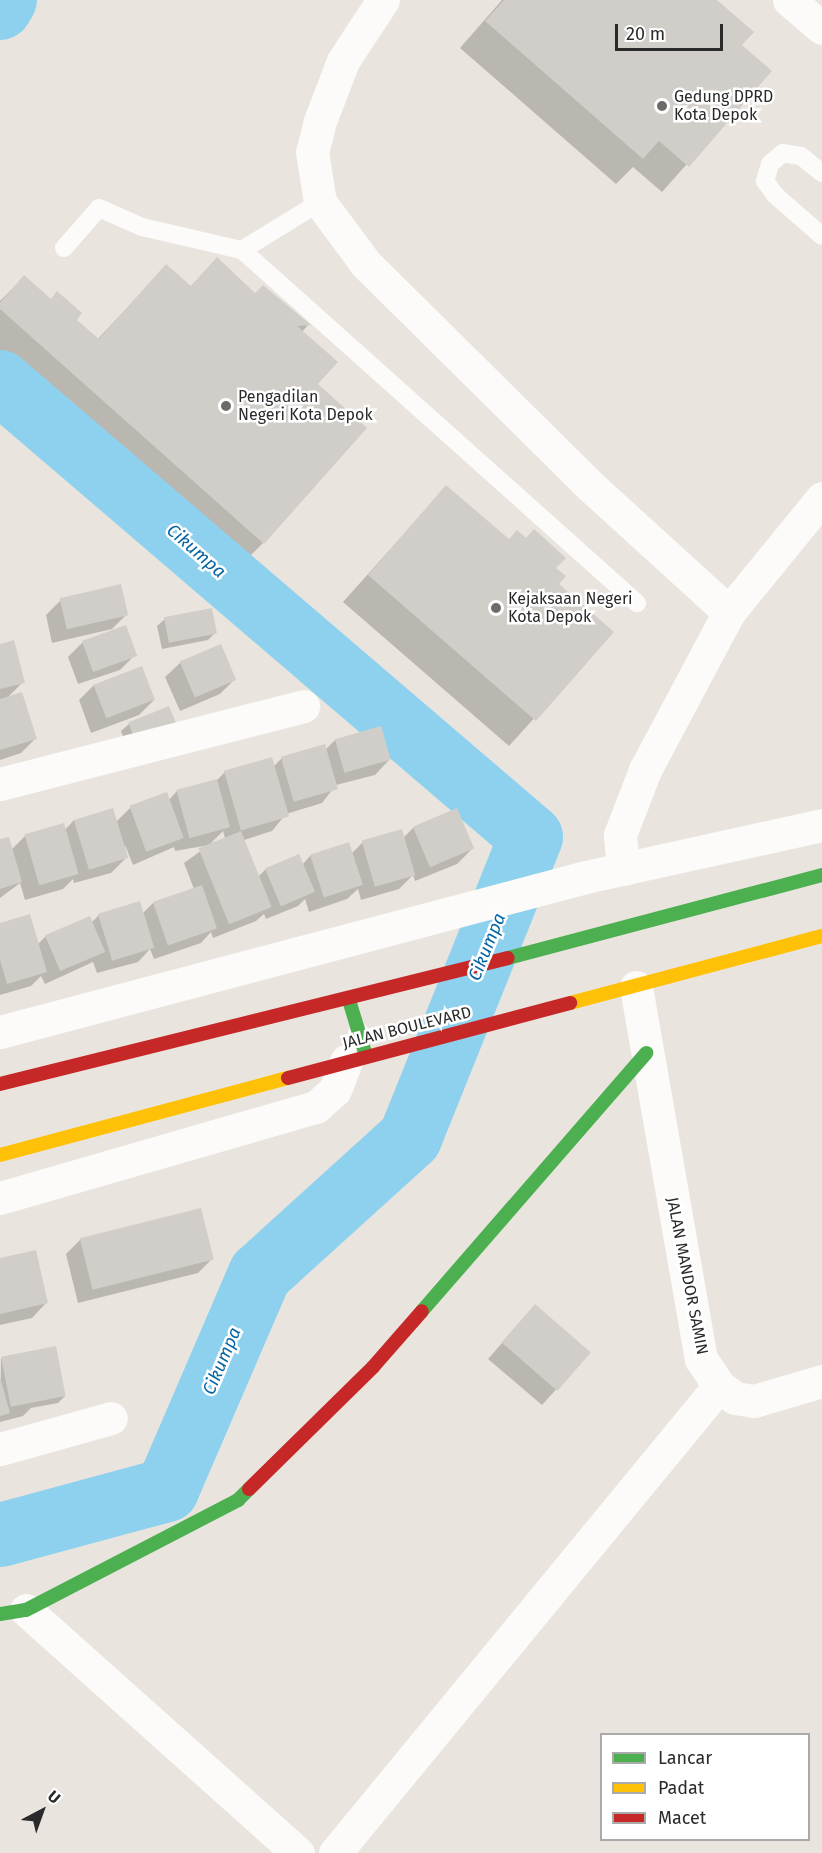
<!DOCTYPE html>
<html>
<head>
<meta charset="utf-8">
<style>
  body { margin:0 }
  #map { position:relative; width:822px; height:1853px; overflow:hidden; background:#e9e5de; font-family:"Fira Sans",sans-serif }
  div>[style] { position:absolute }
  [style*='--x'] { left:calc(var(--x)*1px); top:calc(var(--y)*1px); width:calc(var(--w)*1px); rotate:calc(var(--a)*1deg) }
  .shadow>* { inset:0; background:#0003 }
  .river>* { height:64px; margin:-32px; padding:0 32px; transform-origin:32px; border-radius:32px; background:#8ed1ee }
  .building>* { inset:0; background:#d1ceca; transform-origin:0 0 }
  .lane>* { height:18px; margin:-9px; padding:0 9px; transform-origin:9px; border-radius:9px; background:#fcfbfa }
  .street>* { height:33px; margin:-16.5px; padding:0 16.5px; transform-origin:16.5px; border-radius:16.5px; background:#fcfbfa }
  .fast>* { height:14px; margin:-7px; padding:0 7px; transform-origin:7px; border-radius:7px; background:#4caf50 }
  .slow>* { height:14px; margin:-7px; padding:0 7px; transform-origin:7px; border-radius:7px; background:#ffc107 }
  .jam>* { height:14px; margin:-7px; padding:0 7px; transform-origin:7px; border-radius:7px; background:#c62828 }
  .dots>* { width:16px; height:16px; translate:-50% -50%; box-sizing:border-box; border:3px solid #fff; border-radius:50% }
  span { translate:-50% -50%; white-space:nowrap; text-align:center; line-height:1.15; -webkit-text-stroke:5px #fff; paint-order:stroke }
  .poi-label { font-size:16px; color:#2a2a2a }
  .left { translate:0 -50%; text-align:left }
  .street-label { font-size:16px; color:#2a2a2a }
  .water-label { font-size:18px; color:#0565a2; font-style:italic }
  .legend { position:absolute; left:600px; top:1733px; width:210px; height:108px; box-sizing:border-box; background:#fff; border:2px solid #aaa; margin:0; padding:8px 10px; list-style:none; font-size:18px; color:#2a2a2a }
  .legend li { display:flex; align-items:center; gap:12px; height:30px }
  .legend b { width:30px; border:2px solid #aaa }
  .north { position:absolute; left:12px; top:1781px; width:60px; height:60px; -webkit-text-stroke:4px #fff; paint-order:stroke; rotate:41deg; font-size:16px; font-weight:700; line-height:24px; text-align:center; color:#2a2a2a }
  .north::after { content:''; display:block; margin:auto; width:21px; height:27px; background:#2a2a2a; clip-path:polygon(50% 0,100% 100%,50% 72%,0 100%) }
  .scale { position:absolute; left:615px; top:24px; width:108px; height:27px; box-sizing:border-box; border:3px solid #2a2a2a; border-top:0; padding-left:8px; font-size:18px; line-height:21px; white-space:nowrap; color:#2a2a2a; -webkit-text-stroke:4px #fff; paint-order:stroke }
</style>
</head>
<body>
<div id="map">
  <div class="shadow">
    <i style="clip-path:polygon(502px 0,715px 0,740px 45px,770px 71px,662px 192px,633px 167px,616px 184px,460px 48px)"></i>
    <i style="clip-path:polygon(217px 259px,255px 295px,308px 325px,302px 332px,316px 385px,263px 543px,237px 569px,0 358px,0 301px,24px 277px,97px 340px,166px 266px,190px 287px)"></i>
    <i style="clip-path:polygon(446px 487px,508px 541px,554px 568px,557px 584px,612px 632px,509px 746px,343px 602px)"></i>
    <i style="clip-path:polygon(61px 600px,127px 614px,112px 629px,52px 643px,46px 615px)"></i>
    <i style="clip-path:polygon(165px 619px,215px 633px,208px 640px,162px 649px,157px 626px)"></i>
    <i style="clip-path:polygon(83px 642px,135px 655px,120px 670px,78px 684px,68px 657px)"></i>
    <i style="clip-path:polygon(0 645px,23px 682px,7px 698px,35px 739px,21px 753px,0 760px)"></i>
    <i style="clip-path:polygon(180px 663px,235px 679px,220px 694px,180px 711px,165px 677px)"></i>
    <i style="clip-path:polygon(94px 685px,154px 700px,139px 715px,91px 733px,79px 700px)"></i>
    <i style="clip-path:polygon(129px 724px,167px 730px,127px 746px,121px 731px)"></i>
    <i style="clip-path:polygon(evenodd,336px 739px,389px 760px,375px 775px,336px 785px,322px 803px,286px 814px,272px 831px,244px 840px,258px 877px,266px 869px,302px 865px,310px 856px,351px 854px,363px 842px,403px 838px,414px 827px,472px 849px,457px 864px,415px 881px,413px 875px,399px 889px,361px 900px,358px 889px,347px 899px,309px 912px,305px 899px,298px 906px,266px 919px,264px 914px,256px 921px,213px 938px,211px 932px,201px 943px,154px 959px,150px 949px,138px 962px,97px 973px,93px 962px,45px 984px,41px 976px,31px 986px,0 995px,0 925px,38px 944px,46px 936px,91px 923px,99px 915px,142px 914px,154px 902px,194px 889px,184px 863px,209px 845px,175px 851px,174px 847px,133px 865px,125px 845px,126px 858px,111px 873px,74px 883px,73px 879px,63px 889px,25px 900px,20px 883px,0 898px,0 841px,11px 850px,25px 836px,63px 824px,65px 830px,74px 820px,116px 822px,131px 807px,169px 800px,177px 791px,216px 781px,225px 772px,273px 767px,282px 758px,325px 750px,336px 739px,223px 831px,225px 838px,210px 844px,223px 831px)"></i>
    <i style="clip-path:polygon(81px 1239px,212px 1259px,198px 1273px,78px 1303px,66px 1254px)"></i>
    <i style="clip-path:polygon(0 1260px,46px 1303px,32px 1318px,0 1325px)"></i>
    <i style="clip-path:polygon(521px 1321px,589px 1353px,542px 1405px,488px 1359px)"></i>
    <i style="clip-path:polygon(1px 1358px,65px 1396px,58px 1403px,31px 1408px,23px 1416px,0 1422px)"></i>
  </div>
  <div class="river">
    <i style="--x:0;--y:8;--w:9;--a:-58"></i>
    <i style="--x:0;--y:382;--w:699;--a:40.59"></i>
    <i style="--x:531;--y:837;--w:324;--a:111.9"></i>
    <i style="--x:410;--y:1138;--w:202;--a:137.8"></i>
    <i style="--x:260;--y:1274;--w:235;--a:113.3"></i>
    <i style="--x:167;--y:1490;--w:173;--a:164.9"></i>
  </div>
  <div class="building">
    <i style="clip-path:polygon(504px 0,717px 0,754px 32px,742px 45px,772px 71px,689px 167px,659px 141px,643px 159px,485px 21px)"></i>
    <i style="clip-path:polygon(217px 257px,255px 293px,263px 285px,311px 325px,297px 326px,338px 362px,318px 384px,367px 428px,264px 544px,0 309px,0 303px,24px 275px,51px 299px,57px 291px,82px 313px,77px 320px,99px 339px,166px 264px,191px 286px)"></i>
    <i style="clip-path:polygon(446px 485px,509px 539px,517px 530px,526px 538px,534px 529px,566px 558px,556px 568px,566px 576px,559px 584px,614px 632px,536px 721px,368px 575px)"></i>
    <i style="left:121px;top:584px;width:32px;height:63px;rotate:77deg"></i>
    <i style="left:212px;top:608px;width:26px;height:49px;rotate:79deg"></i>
    <i style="left:126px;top:625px;width:33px;height:47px;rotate:70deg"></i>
    <i style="clip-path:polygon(14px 640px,25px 683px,0 689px,0 644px)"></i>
    <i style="left:221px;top:644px;width:39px;height:45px;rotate:67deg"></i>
    <i style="left:142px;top:666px;width:36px;height:52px;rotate:69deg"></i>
    <i style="clip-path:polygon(22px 692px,37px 739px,0 750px,0 699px)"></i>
    <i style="left:169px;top:706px;width:18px;height:44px;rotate:68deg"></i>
    <i style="left:381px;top:726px;width:35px;height:48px;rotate:74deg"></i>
    <i style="left:325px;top:744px;width:47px;height:46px;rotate:74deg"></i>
    <i style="left:272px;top:757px;width:62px;height:50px;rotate:74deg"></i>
    <i style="left:217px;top:779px;width:50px;height:42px;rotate:75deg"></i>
    <i style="left:167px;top:792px;width:49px;height:40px;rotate:70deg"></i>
    <i style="left:113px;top:808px;width:52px;height:41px;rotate:73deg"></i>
    <i style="left:457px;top:808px;width:44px;height:48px;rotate:67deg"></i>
    <i style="left:64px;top:823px;width:53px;height:41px;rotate:74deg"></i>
    <i style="left:402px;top:829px;width:48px;height:42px;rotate:74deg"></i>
    <i style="left:241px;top:831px;width:82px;height:46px;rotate:68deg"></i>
    <i style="clip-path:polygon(9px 837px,22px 882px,0 889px,0 839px)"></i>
    <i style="left:349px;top:842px;width:45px;height:41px;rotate:72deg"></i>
    <i style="left:299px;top:854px;width:41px;height:37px;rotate:67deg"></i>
    <i style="left:202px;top:885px;width:46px;height:52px;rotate:71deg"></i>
    <i style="left:140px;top:901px;width:49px;height:44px;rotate:73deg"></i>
    <i style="clip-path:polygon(30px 914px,47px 972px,7px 984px,0 960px,0 923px)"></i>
    <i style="left:90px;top:916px;width:39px;height:49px;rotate:67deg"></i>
    <i style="left:201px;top:1208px;width:53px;height:125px;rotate:76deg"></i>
    <i style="clip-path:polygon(36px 1250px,48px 1303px,0 1314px,0 1258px)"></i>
    <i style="left:535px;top:1304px;width:74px;height:51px;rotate:41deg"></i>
    <i style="left:56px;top:1346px;width:51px;height:56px;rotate:79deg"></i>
    <i style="clip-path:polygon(0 1377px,10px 1413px,0 1416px)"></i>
  </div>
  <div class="lane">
    <i style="--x:822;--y:173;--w:27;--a:-141"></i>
    <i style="--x:801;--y:156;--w:18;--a:-171"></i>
    <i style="--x:783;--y:153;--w:17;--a:140"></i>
    <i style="--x:770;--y:164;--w:18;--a:106"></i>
    <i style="--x:765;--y:181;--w:17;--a:54"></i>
    <i style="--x:775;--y:195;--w:62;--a:41.1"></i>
    <i style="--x:64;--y:248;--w:53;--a:-48.8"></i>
    <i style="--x:99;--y:208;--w:47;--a:23.8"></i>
    <i style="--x:142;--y:227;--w:103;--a:13"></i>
    <i style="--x:242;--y:250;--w:92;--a:-31.6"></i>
    <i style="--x:242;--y:250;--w:530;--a:41.79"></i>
  </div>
  <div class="street">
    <i style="--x:383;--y:0;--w:73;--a:123.3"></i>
    <i style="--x:343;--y:61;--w:64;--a:111"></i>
    <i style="--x:320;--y:121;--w:32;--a:104"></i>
    <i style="--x:312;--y:152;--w:51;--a:80.9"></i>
    <i style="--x:320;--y:202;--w:77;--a:53.4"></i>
    <i style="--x:366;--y:264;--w:311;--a:44.7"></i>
    <i style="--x:587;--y:483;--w:192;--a:42.3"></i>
    <i style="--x:789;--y:0;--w:43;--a:40.3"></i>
    <i style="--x:0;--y:784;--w:313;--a:-14.4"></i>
    <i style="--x:623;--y:869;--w:34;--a:-95"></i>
    <i style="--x:620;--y:835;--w:70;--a:-69"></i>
    <i style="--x:645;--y:770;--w:179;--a:-62"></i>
    <i style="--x:729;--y:612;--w:147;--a:-50.8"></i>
    <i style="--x:636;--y:987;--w:378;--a:80.1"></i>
    <i style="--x:701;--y:1359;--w:32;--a:56"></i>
    <i style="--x:719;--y:1386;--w:20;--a:37"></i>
    <i style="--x:735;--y:1398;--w:19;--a:9"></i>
    <i style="--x:754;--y:1401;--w:71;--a:-16.4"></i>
    <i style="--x:0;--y:1032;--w:606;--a:-14.82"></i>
    <i style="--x:586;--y:877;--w:242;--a:-12.4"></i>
    <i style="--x:0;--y:1198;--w:329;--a:-16.1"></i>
    <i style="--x:316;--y:1107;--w:25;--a:-42"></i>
    <i style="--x:335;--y:1090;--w:31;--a:-69"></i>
    <i style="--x:0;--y:1449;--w:115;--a:-15.6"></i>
    <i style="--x:26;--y:1610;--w:365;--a:41.8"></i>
    <i style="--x:335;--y:1853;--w:605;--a:-50.57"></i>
  </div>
  <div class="fast">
    <i style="--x:508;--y:958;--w:325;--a:-14.8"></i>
    <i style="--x:349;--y:1000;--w:59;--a:73.1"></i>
    <i style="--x:422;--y:1311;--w:342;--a:-49"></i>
    <i style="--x:0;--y:1614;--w:26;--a:-9"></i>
    <i style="--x:26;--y:1610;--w:239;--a:-27.4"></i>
    <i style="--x:238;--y:1500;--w:16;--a:-45"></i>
  </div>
  <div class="slow">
    <i style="--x:570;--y:1003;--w:261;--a:-14.9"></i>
    <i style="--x:0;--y:1155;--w:298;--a:-15"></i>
  </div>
  <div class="jam">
    <i style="--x:288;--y:1078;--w:292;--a:-14.9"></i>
    <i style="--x:0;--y:1084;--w:523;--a:-13.93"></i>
    <i style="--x:249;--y:1489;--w:174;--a:-44.5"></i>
    <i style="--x:373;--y:1367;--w:74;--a:-48.8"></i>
  </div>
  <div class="dots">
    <i style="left:662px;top:106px;background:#6d6b69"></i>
    <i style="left:226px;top:406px;background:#6d6b69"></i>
    <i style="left:496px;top:608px;background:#6d6b69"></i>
  </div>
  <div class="poi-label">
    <span class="left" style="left:674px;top:106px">Gedung DPRD<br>Kota Depok</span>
    <span class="left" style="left:238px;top:406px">Pengadilan<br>Negeri Kota Depok</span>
    <span class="left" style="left:508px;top:608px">Kejaksaan Negeri<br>Kota Depok</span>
  </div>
  <div class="street-label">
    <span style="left:407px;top:1028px;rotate:-14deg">JALAN BOULEVARD</span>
    <span style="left:687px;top:1276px;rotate:79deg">JALAN MANDOR SAMIN</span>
  </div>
  <div class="water-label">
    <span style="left:196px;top:551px;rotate:41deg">Cikumpa</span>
    <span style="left:487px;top:947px;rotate:-68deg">Cikumpa</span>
    <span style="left:222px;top:1361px;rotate:-67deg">Cikumpa</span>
  </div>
  <ul class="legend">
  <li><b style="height:8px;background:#4caf50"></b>Lancar</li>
  <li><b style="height:8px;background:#ffc107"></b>Padat</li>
  <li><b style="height:8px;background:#c62828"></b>Macet</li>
  </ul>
  <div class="north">U</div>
  <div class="scale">20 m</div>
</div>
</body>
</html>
